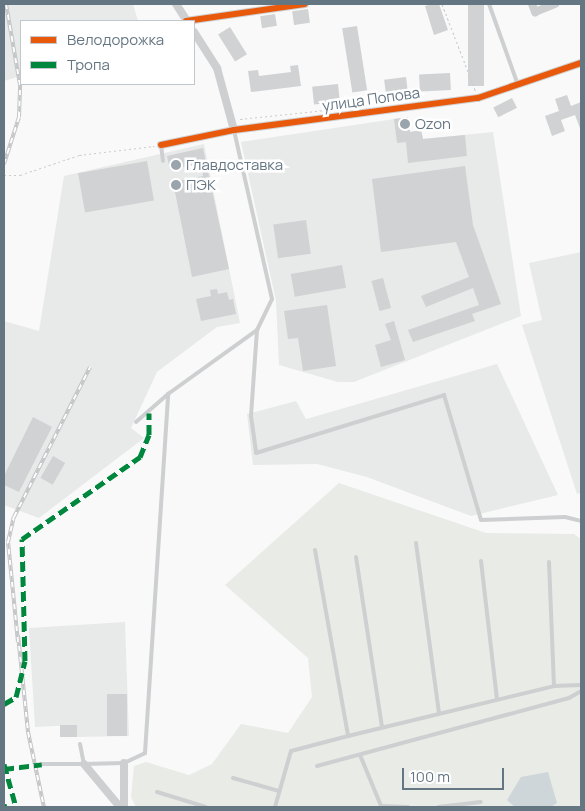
<!DOCTYPE html>
<html>
<head>
<meta charset="utf-8">
<style>
  body { margin:0 }
  #map { position:relative; width:585px; height:811px; overflow:hidden; background:#f9f9f9; font-family:Manrope,sans-serif }
  div>[style] { position:absolute }
  [style*='--x'] { left:calc(var(--x)*1px); top:calc(var(--y)*1px); width:calc(var(--w)*1px); rotate:calc(var(--a)*1deg) }
  .built>* { inset:0; background:#e8e9e9 }
  .green>* { inset:0; background:#e8ebe6 }
  .water>* { inset:0; background:#ced6d9 }
  .building>* { inset:0; background:#d0d2d3; transform-origin:0 0 }
  .path>* { height:1px; margin-top:-0.5px; transform-origin:0; background:repeating-linear-gradient(90deg,#cbcccd 0 2.5px,transparent 0 5px) }
  .service>* { height:4px; margin:-2px; padding:0 2px; transform-origin:2px; border-radius:2px; background:#cecfd0 }
  .minor>* { height:8px; margin:-4px; padding:0 4px; transform-origin:4px; border-radius:4px; background:#cecfd0 }
  .rail>* { height:4px; margin-top:-2px; transform-origin:0; background:repeating-linear-gradient(90deg,#fff 0 5.5px,#c3c5c6 0 11px); box-sizing:border-box; border-block:1px solid #c3c5c6 }
  .quiet>* { height:5px; margin-top:-2.5px; transform-origin:0; background:repeating-linear-gradient(90deg,#00873e 0 10px,transparent 0 15px) }
  .cycleway>* { height:6px; margin:-3px; padding:0 3px; transform-origin:3px; border-radius:3px; background:#e8590c }
  .dots>* { width:14px; height:14px; translate:-50% -50%; box-sizing:border-box; border:2px solid #fff; border-radius:50% }
  span { translate:-50% -50%; white-space:nowrap; text-align:center; line-height:1.15; -webkit-text-stroke:5px #fff; paint-order:stroke }
  .street-label { font-size:15px; color:#657683 }
  .poi-label { font-size:15px; color:#657683 }
  .left { translate:0 -50%; text-align:left }
  .frame { position:absolute; inset:0; border:5px solid #657683; pointer-events:none }
  .legend { position:absolute; left:20px; top:20px; width:175px; height:65px; box-sizing:border-box; background:#fff; border:1px solid #c1c8cd; margin:0; padding:6px 9px; list-style:none; font-size:15px; color:#657683 }
  .legend li { display:flex; align-items:center; gap:10px; height:25px }
  .legend b { width:25px; border:1px solid #c1c8cd }
  .scale { position:absolute; left:402px; top:768px; width:102px; height:22px; box-sizing:border-box; border:2px solid #657683; border-top:0; padding-left:6px; font-size:15px; line-height:18px; white-space:nowrap; color:#657683; -webkit-text-stroke:4px #fff; paint-order:stroke }
</style>
</head>
<body>
<div id="map">
  <div class="built">
    <i style="clip-path:polygon(4px 4px,133px 4px,138px 21px,21px 21px,21px 76px,4px 81px)"></i>
    <i style="clip-path:polygon(408px 117px,410px 132px,421px 130px,423px 139px,493px 132px,521px 316px,354px 382px,338px 382px,279px 365px,276px 301px,241px 142px)"></i>
    <i style="clip-path:polygon(204px 144px,240px 323px,217px 327px,157px 372px,131px 428px,144px 438px,39px 518px,4px 505px,4px 321px,39px 331px,64px 176px)"></i>
    <i style="clip-path:polygon(581px 252px,581px 493px,577px 494px,522px 325px,542px 320px,529px 263px)"></i>
    <i style="clip-path:polygon(497px 364px,558px 495px,471px 516px,367px 477px,317px 464px,253px 465px,247px 414px,296px 401px,306px 419px)"></i>
    <i style="clip-path:polygon(125px 622px,129px 736px,77px 737px,76px 725px,35px 727px,29px 628px)"></i>
  </div>
  <div class="green">
    <i style="clip-path:polygon(339px 483px,486px 533px,574px 534px,581px 539px,581px 807px,136px 807px,131px 797px,134px 766px,146px 762px,189px 775px,212px 764px,241px 724px,288px 733px,312px 697px,308px 658px,225px 585px)"></i>
  </div>
  <div class="water">
    <i style="clip-path:polygon(548px 772px,557px 803px,551px 807px,515px 807px,507px 800px,521px 777px)"></i>
  </div>
  <div class="building">
    <i style="clip-path:polygon(432px 4px,439px 4px,448px 30px,434px 35px,425px 6px)"></i>
    <i style="left:468px;top:4px;width:16px;height:82px"></i>
    <i style="left:308px;top:9px;width:14px;height:16px;rotate:82deg"></i>
    <i style="left:275px;top:14px;width:12px;height:15px;rotate:81deg"></i>
    <i style="left:357px;top:26px;width:65px;height:15px;rotate:81deg"></i>
    <i style="left:230px;top:27px;width:32px;height:14px;rotate:58deg"></i>
    <i style="clip-path:polygon(298px 65px,301px 86px,251px 92px,248px 71px,258px 70px,259px 76px,291px 72px,290px 66px)"></i>
    <i style="left:450px;top:73px;width:17px;height:31px;rotate:87deg"></i>
    <i style="left:406px;top:77px;width:17px;height:22px;rotate:83deg"></i>
    <i style="left:338px;top:84px;width:18px;height:26px;rotate:84deg"></i>
    <i style="clip-path:polygon(567px 95px,571px 106px,581px 102px,581px 131px,575px 115px,561px 120px,565px 131px,552px 136px,545px 116px,559px 111px,555px 99px)"></i>
    <i style="left:512px;top:98px;width:11px;height:21px;rotate:63deg"></i>
    <i style="clip-path:polygon(408px 117px,410px 132px,421px 130px,423px 139px,465px 135px,467px 156px,408px 163px,406px 142px,397px 143px,394px 119px)"></i>
    <i style="clip-path:polygon(203px 148px,229px 269px,192px 277px,173px 182px,203px 176px,201px 163px,170px 170px,167px 156px)"></i>
    <i style="left:147px;top:161px;width:40px;height:70px;rotate:80deg"></i>
    <i style="clip-path:polygon(465px 166px,473px 225px,501px 304px,472px 314px,475px 321px,413px 342px,408px 330px,479px 305px,473px 288px,426px 307px,421px 296px,469px 277px,456px 242px,381px 252px,372px 179px)"></i>
    <i style="left:306px;top:220px;width:34px;height:33px;rotate:82deg"></i>
    <i style="left:342px;top:265px;width:23px;height:52px;rotate:80deg"></i>
    <i style="left:383px;top:278px;width:31px;height:12px;rotate:75deg"></i>
    <i style="clip-path:polygon(217px 289px,218px 294px,227px 292px,229px 300px,233px 299px,236px 314px,201px 321px,196px 299px,211px 296px,210px 290px)"></i>
    <i style="clip-path:polygon(327px 305px,336px 366px,303px 371px,298px 338px,288px 339px,284px 311px)"></i>
    <i style="clip-path:polygon(394px 321px,405px 360px,381px 367px,375px 345px,391px 340px,385px 324px)"></i>
    <i style="clip-path:polygon(33px 417px,52px 427px,19px 492px,4px 485px,4px 476px)"></i>
    <i style="left:53px;top:456px;width:14px;height:25px;rotate:30deg"></i>
    <i style="left:127px;top:694px;width:42px;height:20px;rotate:90deg"></i>
    <i style="left:77px;top:725px;width:12px;height:17px;rotate:90deg"></i>
  </div>
  <div class="path">
    <i style="--x:442;--y:4;--w:94;--a:68.9"></i>
    <i style="--x:240;--y:119;--w:96;--a:-6"></i>
    <i style="--x:4;--y:175;--w:16;--a:0"></i>
    <i style="--x:20;--y:175;--w:62;--a:-18.7"></i>
    <i style="--x:79;--y:155;--w:76;--a:-6.8"></i>
  </div>
  <div class="service">
    <i style="--x:489;--y:4;--w:86;--a:70.3"></i>
    <i style="--x:161;--y:145;--w:16;--a:83"></i>
    <i style="--x:257;--y:330;--w:86;--a:94"></i>
    <i style="--x:251;--y:416;--w:37;--a:82"></i>
    <i style="--x:256;--y:453;--w:197;--a:-17.1"></i>
    <i style="--x:444;--y:395;--w:130;--a:73.5"></i>
    <i style="--x:481;--y:520;--w:84;--a:-2"></i>
    <i style="--x:565;--y:517;--w:16;--a:14"></i>
    <i style="--x:136;--y:422;--w:43;--a:-41.2"></i>
    <i style="--x:168;--y:394;--w:110;--a:-35.7"></i>
    <i style="--x:257;--y:330;--w:34;--a:-64"></i>
    <i style="--x:272;--y:299;--w:173;--a:-102.7"></i>
    <i style="--x:416;--y:543;--w:172;--a:82.3"></i>
    <i style="--x:315;--y:550;--w:189;--a:79.9"></i>
    <i style="--x:348;--y:736;--w:212;--a:-13.6"></i>
    <i style="--x:554;--y:686;--w:27;--a:-2"></i>
    <i style="--x:356;--y:557;--w:172;--a:81.3"></i>
    <i style="--x:481;--y:561;--w:139;--a:83.4"></i>
    <i style="--x:549;--y:562;--w:124;--a:87.7"></i>
    <i style="--x:80;--y:744;--w:20;--a:79"></i>
    <i style="--x:84;--y:764;--w:40;--a:-1.4"></i>
    <i style="--x:124;--y:763;--w:23;--a:-25"></i>
    <i style="--x:145;--y:753;--w:360;--a:-86.3"></i>
    <i style="--x:360;--y:755;--w:55;--a:67.6"></i>
    <i style="--x:381;--y:806;--w:27;--a:2"></i>
    <i style="--x:42;--y:764;--w:42;--a:0"></i>
    <i style="--x:317;--y:766;--w:261;--a:-15.1"></i>
    <i style="--x:569;--y:698;--w:14;--a:-30"></i>
    <i style="--x:233;--y:778;--w:48;--a:15.8"></i>
    <i style="--x:157;--y:792;--w:51;--a:17"></i>
    <i style="--x:275;--y:807;--w:58;--a:-74.1"></i>
    <i style="--x:291;--y:751;--w:59;--a:-14.7"></i>
    <i style="--x:438;--y:807;--w:43;--a:-6.6"></i>
  </div>
  <div class="minor">
    <i style="--x:176;--y:4;--w:20;--a:57"></i>
    <i style="--x:532;--y:4;--w:9;--a:69"></i>
    <i style="--x:535;--y:12;--w:22;--a:-22"></i>
    <i style="--x:186;--y:21;--w:120;--a:-8.1"></i>
    <i style="--x:194;--y:32;--w:43;--a:57.4"></i>
    <i style="--x:217;--y:68;--w:64;--a:74.7"></i>
    <i style="--x:161;--y:145;--w:75;--a:-11.6"></i>
    <i style="--x:234;--y:130;--w:246;--a:-7.5"></i>
    <i style="--x:478;--y:98;--w:109;--a:-18.8"></i>
    <i style="--x:124;--y:763;--w:44;--a:90"></i>
    <i style="--x:84;--y:764;--w:56;--a:50.1"></i>
  </div>
  <div class="rail">
    <i style="--x:4;--y:164;--w:49;--a:-72.3"></i>
    <i style="--x:19;--y:117;--w:32;--a:-88"></i>
    <i style="--x:20;--y:85;--w:82;--a:-99.8"></i>
    <i style="--x:18;--y:635;--w:98;--a:84.1"></i>
    <i style="--x:28;--y:732;--w:77;--a:78"></i>
    <i style="--x:18;--y:642;--w:100;--a:-95.7"></i>
    <i style="--x:8;--y:542;--w:26;--a:-77"></i>
    <i style="--x:14;--y:517;--w:168;--a:-63.1"></i>
  </div>
  <div class="quiet">
    <i style="--x:4;--y:704;--w:14;--a:-30"></i>
    <i style="--x:16;--y:697;--w:37;--a:-76"></i>
    <i style="--x:25;--y:661;--w:122;--a:-91.4"></i>
    <i style="--x:22;--y:539;--w:144;--a:-34.8"></i>
    <i style="--x:140;--y:457;--w:24;--a:-68"></i>
    <i style="--x:149;--y:435;--w:22;--a:-90"></i>
    <i style="--x:4;--y:764;--w:45;--a:74.4"></i>
    <i style="--x:4;--y:769;--w:38;--a:-7"></i>
    <i style="--x:4;--y:804;--w:3;--a:72"></i>
  </div>
  <div class="cycleway">
    <i style="--x:186;--y:21;--w:120;--a:-8.1"></i>
    <i style="--x:161;--y:145;--w:75;--a:-11.6"></i>
    <i style="--x:234;--y:130;--w:246;--a:-7.5"></i>
    <i style="--x:478;--y:98;--w:109;--a:-18.8"></i>
  </div>
  <div class="dots">
    <i style="left:405px;top:124px;background:#99a4ac"></i>
    <i style="left:176px;top:165px;background:#99a4ac"></i>
    <i style="left:176px;top:185px;background:#99a4ac"></i>
  </div>
  <div class="street-label">
    <span style="left:371px;top:99px;rotate:-8deg">улица Попова</span>
  </div>
  <div class="poi-label">
    <span class="left" style="left:415px;top:124px">Ozon</span>
    <span class="left" style="left:186px;top:165px">Главдоставка</span>
    <span class="left" style="left:186px;top:185px">ПЭК</span>
  </div>
  <div class="frame"></div>
  <ul class="legend">
  <li><b style="height:6px;background:#e8590c"></b>Велодорожка</li>
  <li><b style="height:6px;background:#00873e"></b>Тропа</li>
  </ul>
  <div class="scale">100 m</div>
</div>
</body>
</html>
